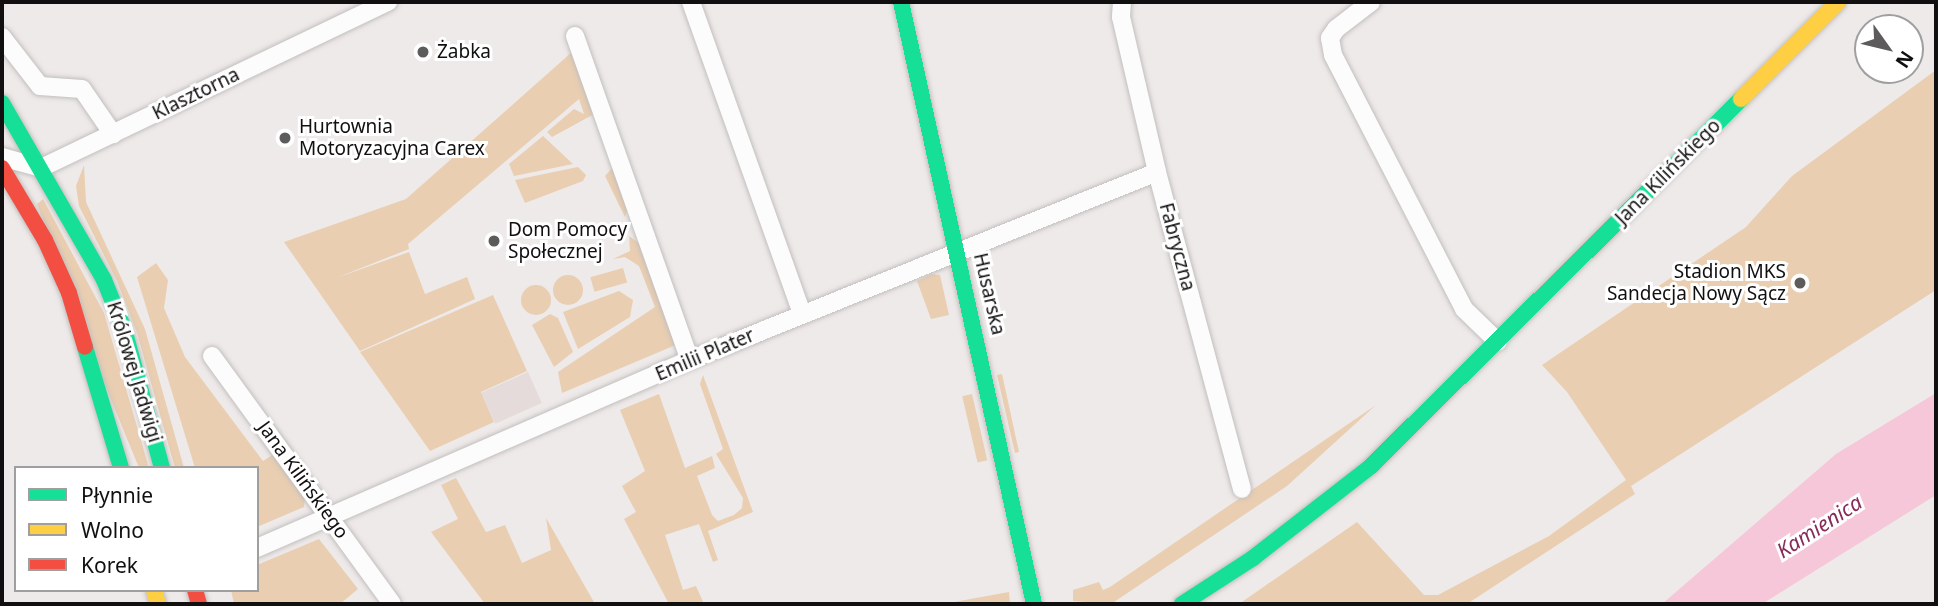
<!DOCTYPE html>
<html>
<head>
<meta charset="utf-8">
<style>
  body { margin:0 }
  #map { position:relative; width:1938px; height:606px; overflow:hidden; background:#eeeae9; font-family:"Noto Sans",sans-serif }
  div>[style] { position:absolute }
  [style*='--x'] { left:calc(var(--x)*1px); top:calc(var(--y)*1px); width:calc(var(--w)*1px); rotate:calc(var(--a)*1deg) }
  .built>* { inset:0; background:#e5dbda; transform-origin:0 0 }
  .green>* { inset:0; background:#e9ceb1; transform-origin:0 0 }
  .round { border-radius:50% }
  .water>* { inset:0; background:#f6c6d9 }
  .roads { filter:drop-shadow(0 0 2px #c2bfbe) drop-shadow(0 0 2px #c2bfbe) }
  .street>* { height:18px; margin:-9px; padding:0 9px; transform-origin:9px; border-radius:9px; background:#fcfcfc }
  .fast>* { height:16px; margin:-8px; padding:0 8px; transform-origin:8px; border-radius:8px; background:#16e098 }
  .slow>* { height:16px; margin:-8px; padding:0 8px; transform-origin:8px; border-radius:8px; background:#ffcf43 }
  .jam>* { height:16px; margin:-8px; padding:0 8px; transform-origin:8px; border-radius:8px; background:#f24e42 }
  .dots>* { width:19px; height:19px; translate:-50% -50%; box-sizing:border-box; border:4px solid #fff; border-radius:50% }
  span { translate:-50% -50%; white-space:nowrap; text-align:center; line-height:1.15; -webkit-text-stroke:6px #fff; paint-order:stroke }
  .poi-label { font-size:19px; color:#110f0f }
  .left { translate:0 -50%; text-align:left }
  .right { translate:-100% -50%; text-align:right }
  .street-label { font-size:19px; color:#110f0f }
  .water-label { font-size:21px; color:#862b5a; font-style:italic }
  .frame { position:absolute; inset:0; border:4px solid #110f0f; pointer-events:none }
  .legend { position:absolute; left:14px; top:466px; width:245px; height:126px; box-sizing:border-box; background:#fff; border:2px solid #a09f9f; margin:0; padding:9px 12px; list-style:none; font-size:21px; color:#110f0f }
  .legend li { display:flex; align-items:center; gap:14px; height:35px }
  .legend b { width:35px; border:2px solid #a09f9f }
  .north { position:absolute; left:1854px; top:14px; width:70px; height:70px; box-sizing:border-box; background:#fff; border:2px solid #a09f9f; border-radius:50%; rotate:124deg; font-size:19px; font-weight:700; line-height:28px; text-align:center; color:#110f0f }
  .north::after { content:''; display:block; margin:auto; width:24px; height:32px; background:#5e5c5b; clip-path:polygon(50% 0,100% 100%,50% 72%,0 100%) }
</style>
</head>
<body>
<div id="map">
  <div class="built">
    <i style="left:528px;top:372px;width:34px;height:51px;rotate:66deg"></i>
  </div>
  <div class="green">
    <i style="clip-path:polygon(572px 52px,596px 113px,552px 137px,547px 132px,574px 109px,584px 114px,579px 99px,408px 244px,409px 249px,336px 278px,409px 252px,425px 294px,467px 277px,475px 299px,360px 351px,284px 242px,406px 199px)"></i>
    <i style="clip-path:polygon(1936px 70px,1936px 290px,1631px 486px,1635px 494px,1467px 604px,1239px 604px,1357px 522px,1424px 595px,1438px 595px,1549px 536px,1626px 480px,1567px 392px,1542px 365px,1746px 227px,1792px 176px)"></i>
    <i style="clip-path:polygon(543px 136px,573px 164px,514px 176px,509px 164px)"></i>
    <i style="clip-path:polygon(84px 165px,86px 202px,145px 329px,184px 468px,175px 468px,137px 333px,117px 281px,79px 206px,76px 186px)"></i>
    <i style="clip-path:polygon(614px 166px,628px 207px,625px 217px,605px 176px)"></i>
    <i style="clip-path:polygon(578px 167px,586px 175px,583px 181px,525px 203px,515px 180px)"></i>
    <i style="clip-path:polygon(43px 199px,104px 313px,149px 468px,139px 468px,110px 397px,37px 204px)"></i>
    <i style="clip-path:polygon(629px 236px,643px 246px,678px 344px,562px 393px,558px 372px,655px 307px,639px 266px,625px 257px,613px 259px,630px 251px)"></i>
    <i style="clip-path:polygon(156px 263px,168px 280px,164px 308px,185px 357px,263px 461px,274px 454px,305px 497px,304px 507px,257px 527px,257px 468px,195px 468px,137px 277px)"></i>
    <i style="left:623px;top:268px;width:15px;height:34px;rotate:74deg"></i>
    <i style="clip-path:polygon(932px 274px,940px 275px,949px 315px,931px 319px,917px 281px)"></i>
    <i class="round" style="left:553px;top:275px;width:30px;height:30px"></i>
    <i class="round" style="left:521px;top:285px;width:30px;height:30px"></i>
    <i style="clip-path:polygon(619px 291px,633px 300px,630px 317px,578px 349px,563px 312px)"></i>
    <i style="clip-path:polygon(493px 295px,527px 371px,481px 392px,494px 422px,430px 451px,360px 352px)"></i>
    <i style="clip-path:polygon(550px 314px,558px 318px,573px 352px,554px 367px,532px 325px)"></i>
    <i style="clip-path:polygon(1002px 374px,1019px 452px,1015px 453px,997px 375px)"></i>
    <i style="clip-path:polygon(703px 375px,753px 512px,708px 531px,718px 560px,713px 562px,699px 524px,665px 535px,683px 590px,696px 586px,704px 604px,669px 604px,624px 519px,636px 512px,622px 486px,645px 471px,620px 410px,659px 394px,685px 468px,712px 456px,715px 468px,697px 476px,712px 515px,718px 521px,734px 515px,742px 508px,743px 498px,716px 454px,723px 449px,700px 384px)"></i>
    <i style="left:972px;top:394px;width:68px;height:10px;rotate:77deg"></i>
    <i style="clip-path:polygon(1376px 405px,1287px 486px,1111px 604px,1073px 601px,1073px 590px,1099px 582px,1103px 590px,1110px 587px)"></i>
    <i style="clip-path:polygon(456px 478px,486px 532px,505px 525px,522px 563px,551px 550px,546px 518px,595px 604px,485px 604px,431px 532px,458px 519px,441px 485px)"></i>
    <i style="clip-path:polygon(319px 539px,358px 589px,340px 604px,234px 604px,231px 590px,257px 590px,257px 565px)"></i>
    <i style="clip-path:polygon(1009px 592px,1010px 604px,955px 604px,954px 602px)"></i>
  </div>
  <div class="water">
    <i style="clip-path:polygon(1936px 393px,1936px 495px,1762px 604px,1662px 604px,1836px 454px)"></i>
  </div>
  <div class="roads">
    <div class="street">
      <i style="--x:691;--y:2;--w:331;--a:70.4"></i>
      <i style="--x:1122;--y:2;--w:15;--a:94"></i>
      <i style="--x:1121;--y:17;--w:159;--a:76.9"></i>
      <i style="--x:1157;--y:172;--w:328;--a:75"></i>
      <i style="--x:1371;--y:2;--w:44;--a:142.4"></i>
      <i style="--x:1336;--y:29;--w:11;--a:124"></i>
      <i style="--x:1330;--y:38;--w:17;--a:80"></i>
      <i style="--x:1333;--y:55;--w:286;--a:62.7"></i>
      <i style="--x:1464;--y:309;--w:47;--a:44.1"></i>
      <i style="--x:575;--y:36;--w:344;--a:70.5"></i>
      <i style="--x:2;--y:37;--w:62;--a:52.2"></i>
      <i style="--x:40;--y:86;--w:42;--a:4.1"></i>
      <i style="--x:82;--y:89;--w:55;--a:55.4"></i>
      <i style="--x:2;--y:157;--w:41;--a:15.8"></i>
      <i style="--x:41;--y:168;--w:385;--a:-25.6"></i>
      <i style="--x:212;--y:356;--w:306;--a:54"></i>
      <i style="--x:257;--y:548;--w:472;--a:-23.5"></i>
      <i style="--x:690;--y:360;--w:503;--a:-21.93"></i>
    </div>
    <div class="fast">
      <i style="--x:901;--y:2;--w:617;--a:77.54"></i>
      <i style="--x:2;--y:103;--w:204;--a:60"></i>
      <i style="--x:104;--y:280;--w:53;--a:67.8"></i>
      <i style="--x:124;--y:329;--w:144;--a:74.7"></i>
      <i style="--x:85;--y:347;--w:126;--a:73.4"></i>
      <i style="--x:1182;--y:604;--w:85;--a:-32.9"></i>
      <i style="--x:1253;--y:558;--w:150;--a:-37.9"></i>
      <i style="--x:1371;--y:466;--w:521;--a:-44.77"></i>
    </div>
    <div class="slow">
      <i style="--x:1741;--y:99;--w:137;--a:-45"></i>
      <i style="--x:154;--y:590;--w:15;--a:74"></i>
    </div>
    <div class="jam">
      <i style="--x:2;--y:168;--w:84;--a:59.2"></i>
      <i style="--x:45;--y:240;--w:58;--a:65.6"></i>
      <i style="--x:69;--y:293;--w:56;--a:73.5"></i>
      <i style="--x:195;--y:590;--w:15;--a:74"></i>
    </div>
  </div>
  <div class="dots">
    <i style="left:423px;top:52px;background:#5e5c5b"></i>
    <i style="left:285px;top:138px;background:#5e5c5b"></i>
    <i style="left:494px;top:241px;background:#5e5c5b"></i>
    <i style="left:1800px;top:283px;background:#5e5c5b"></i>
  </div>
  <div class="poi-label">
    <span class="left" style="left:437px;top:52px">Żabka</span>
    <span class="left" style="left:299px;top:138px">Hurtownia<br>Motoryzacyjna Carex</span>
    <span class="left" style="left:508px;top:241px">Dom Pomocy<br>Społecznej</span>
    <span class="right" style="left:1786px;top:283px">Stadion MKS<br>Sandecja Nowy Sącz</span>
  </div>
  <div class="street-label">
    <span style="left:196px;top:94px;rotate:-26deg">Klasztorna</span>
    <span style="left:1668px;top:172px;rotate:-45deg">Jana Kilińskiego</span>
    <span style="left:1177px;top:247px;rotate:75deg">Fabryczna</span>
    <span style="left:989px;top:294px;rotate:77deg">Husarska</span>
    <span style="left:705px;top:355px;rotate:-23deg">Emilii Plater</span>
    <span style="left:134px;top:372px;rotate:73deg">Królowej Jadwigi</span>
    <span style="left:303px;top:480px;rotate:54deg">Jana Kilińskiego</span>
  </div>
  <div class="water-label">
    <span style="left:1819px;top:526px;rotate:-33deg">Kamienica</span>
  </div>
  <div class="frame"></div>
  <ul class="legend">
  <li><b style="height:9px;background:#16e098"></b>Płynnie</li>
  <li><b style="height:9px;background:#ffcf43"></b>Wolno</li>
  <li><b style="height:9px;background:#f24e42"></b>Korek</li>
  </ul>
  <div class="north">N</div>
</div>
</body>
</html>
